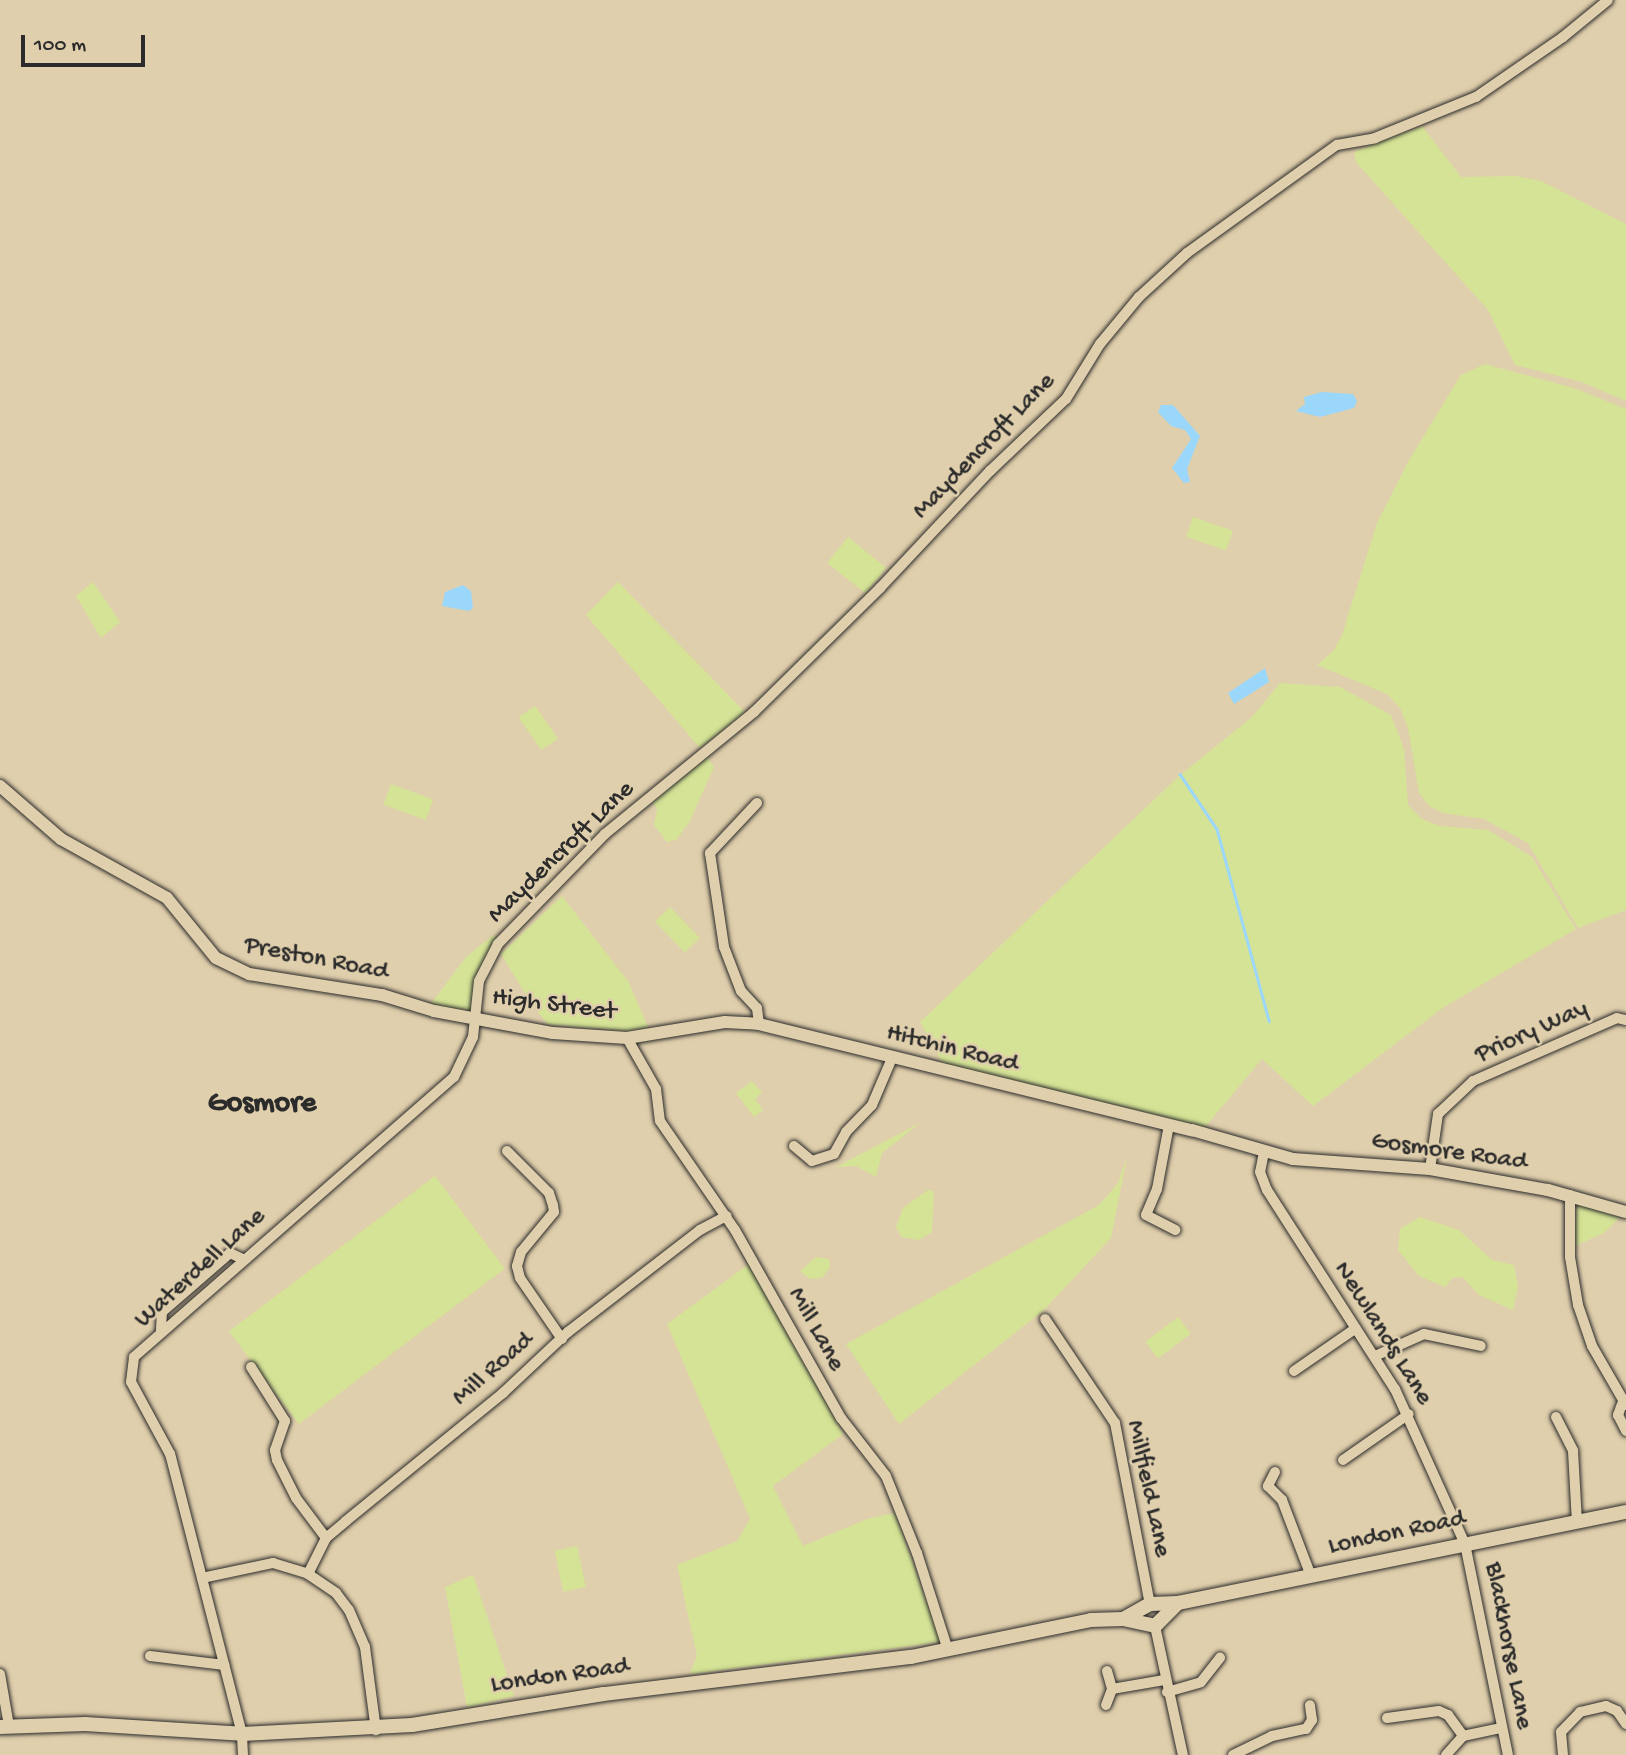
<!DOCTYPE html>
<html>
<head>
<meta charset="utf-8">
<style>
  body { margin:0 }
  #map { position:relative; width:1626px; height:1755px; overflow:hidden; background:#e0cfac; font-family:"Gochi Hand",sans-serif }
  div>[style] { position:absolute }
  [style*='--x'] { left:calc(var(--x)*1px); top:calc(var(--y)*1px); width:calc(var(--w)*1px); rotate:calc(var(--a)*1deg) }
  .green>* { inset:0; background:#d5e396; transform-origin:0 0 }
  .water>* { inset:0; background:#9bd6fb }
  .stream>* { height:2.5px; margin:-1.25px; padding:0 1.25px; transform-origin:1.25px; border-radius:1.25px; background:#9bd6fb }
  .roads { filter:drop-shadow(0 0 2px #2b2b2b) drop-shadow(0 0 2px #2b2b2b) }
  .minor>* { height:10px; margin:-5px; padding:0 5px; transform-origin:5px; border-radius:5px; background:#e0cfac }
  .tertiary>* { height:12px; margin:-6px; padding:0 6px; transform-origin:6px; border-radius:6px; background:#e0cfac }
  .secondary>* { height:14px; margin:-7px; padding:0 7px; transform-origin:7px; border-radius:7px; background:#e0cfac }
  span { translate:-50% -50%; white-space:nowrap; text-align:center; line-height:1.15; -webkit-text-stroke:5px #e0cfac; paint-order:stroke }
  .street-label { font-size:26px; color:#2b2b2b }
  .quarter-label { font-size:30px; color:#2b2b2b; font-weight:700 }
  .scale { position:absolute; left:21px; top:35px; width:124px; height:32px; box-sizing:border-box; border:4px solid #2b2b2b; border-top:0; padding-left:9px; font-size:21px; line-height:24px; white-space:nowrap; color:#2b2b2b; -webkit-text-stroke:5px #e0cfac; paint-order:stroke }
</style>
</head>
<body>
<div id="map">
  <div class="green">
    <i style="clip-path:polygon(1422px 126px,1461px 177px,1515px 176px,1541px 181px,1626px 224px,1626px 401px,1582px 382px,1515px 365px,1488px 310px,1356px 162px,1354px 152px)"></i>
    <i style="clip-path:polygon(1485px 364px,1577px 389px,1626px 409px,1626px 910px,1578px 928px,1528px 843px,1484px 819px,1443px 813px,1429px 806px,1419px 793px,1408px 728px,1400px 708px,1387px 694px,1317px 665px,1334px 650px,1342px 635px,1377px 523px,1409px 460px,1461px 375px)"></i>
    <i style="left:1193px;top:517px;width:42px;height:21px;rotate:19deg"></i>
    <i style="left:848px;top:537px;width:49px;height:33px;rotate:39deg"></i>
    <i style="clip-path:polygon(93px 582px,120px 622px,101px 638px,76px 596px)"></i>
    <i style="clip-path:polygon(618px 582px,745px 712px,700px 748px,586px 615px)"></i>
    <i style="clip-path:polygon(1280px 683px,1340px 687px,1391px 715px,1404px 749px,1408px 805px,1422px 819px,1440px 826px,1488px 830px,1532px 857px,1576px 929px,1444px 1007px,1313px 1106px,1262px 1059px,1205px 1127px,1120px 1113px,946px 1069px,920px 1022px,1178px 777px,1252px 717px)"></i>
    <i style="left:535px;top:706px;width:40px;height:20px;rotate:55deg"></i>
    <i style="clip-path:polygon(707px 757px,714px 767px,689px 823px,676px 840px,667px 842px,654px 825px,657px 809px,651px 799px)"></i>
    <i style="left:391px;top:784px;width:45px;height:22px;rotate:20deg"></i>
    <i style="clip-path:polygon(562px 896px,628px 981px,649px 1029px,627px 1031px,547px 1024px,528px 998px,501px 954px)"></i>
    <i style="left:670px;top:907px;width:43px;height:21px;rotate:46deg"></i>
    <i style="clip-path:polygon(493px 935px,499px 939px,481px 968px,473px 1014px,430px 1005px,466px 957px)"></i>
    <i style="clip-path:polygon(752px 1081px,762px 1093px,755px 1099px,763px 1110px,754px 1117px,736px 1093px)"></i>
    <i style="clip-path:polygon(920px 1123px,882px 1153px,876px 1177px,856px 1166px,836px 1167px)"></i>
    <i style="clip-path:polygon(1127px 1157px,1111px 1238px,1044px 1310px,899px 1424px,846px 1344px,1099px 1205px,1118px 1183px)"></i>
    <i style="left:435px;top:1176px;width:116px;height:258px;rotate:53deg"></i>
    <i style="clip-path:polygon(928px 1190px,934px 1191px,932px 1232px,919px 1240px,901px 1237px,896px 1227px,903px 1208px)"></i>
    <i style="clip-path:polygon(1578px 1203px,1622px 1215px,1604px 1233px,1577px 1245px,1572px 1242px)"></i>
    <i style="clip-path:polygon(1420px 1217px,1459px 1230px,1492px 1260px,1514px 1265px,1518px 1287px,1513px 1310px,1479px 1295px,1463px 1277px,1452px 1278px,1445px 1287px,1419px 1276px,1398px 1250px,1400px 1229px)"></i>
    <i style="clip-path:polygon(816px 1257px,829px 1259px,830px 1267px,822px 1278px,810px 1279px,800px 1271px)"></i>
    <i style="clip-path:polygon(749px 1264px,843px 1434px,773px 1486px,803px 1546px,867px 1519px,895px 1513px,941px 1642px,690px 1674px,697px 1656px,677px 1565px,737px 1541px,750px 1519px,667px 1324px)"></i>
    <i style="left:1178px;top:1317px;width:21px;height:41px;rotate:53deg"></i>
    <i style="left:577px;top:1546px;width:42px;height:23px;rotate:78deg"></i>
    <i style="clip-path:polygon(473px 1575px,514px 1696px,467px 1707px,445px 1587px)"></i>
  </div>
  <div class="water">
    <i style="clip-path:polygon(1322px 392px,1353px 394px,1357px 401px,1354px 408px,1320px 417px,1296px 411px,1305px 404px,1304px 397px)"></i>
    <i style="clip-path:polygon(1161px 405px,1173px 405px,1200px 436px,1187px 469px,1190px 482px,1184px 483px,1172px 468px,1191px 439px,1185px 430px,1171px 426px,1158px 412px)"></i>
    <i style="clip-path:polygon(463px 585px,471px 591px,473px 608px,469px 611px,442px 606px,445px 592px)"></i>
    <i style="clip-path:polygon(1265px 668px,1269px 682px,1234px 704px,1228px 693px)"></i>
  </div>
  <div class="stream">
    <i style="--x:1180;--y:774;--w:66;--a:56.1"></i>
    <i style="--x:1217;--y:829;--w:199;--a:74.8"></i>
  </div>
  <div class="roads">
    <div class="minor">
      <i style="--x:757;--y:803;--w:69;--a:133.2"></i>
      <i style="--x:710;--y:853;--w:95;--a:81.5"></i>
      <i style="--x:724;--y:947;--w:47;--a:68.9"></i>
      <i style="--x:741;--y:991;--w:23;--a:47"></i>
      <i style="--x:757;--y:1008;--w:16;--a:83"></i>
      <i style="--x:627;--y:1038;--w:59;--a:60.4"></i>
      <i style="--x:656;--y:1089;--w:32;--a:83"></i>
      <i style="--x:660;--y:1121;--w:132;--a:55.5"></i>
      <i style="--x:735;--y:1230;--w:216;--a:60.6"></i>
      <i style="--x:841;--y:1418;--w:73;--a:52.2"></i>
      <i style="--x:886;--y:1476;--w:83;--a:68.1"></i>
      <i style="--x:917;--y:1553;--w:102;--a:72.3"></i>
      <i style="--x:1169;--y:1125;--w:65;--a:100.6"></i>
      <i style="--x:1157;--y:1189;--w:28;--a:113"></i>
      <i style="--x:1146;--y:1215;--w:33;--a:27"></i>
      <i style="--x:794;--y:1146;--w:23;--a:40"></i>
      <i style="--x:812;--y:1161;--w:23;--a:-18"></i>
      <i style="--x:834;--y:1154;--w:25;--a:-61"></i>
      <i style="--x:846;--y:1132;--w:37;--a:-46"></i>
      <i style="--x:872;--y:1105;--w:51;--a:-66.9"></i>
      <i style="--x:507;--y:1151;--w:59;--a:45"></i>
      <i style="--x:549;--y:1193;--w:13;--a:72"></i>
      <i style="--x:553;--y:1205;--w:7;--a:82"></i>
      <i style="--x:554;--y:1212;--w:52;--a:129.5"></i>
      <i style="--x:521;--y:1252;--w:15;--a:106"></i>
      <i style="--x:517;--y:1266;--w:12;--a:76"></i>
      <i style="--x:520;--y:1278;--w:74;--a:55.5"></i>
      <i style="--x:1264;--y:1152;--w:20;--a:101"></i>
      <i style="--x:1260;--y:1172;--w:19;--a:69"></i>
      <i style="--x:1267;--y:1190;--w:237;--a:57.3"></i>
      <i style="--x:1395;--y:1389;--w:170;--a:65.7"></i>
      <i style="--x:1465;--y:1544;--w:215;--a:78.5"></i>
      <i style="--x:1430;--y:1169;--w:56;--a:-81.7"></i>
      <i style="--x:1438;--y:1114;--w:48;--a:-43.3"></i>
      <i style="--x:1473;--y:1081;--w:157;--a:-23.6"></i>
      <i style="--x:1617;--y:1018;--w:9;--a:13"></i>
      <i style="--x:1570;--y:1195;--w:62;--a:90"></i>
      <i style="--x:1570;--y:1257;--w:49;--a:80.5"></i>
      <i style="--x:1578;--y:1305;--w:43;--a:71.1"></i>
      <i style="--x:1592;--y:1346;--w:68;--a:60"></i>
      <i style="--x:1045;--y:1319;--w:125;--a:56.1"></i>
      <i style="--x:1115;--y:1423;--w:184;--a:79.1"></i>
      <i style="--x:161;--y:1330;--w:18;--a:-87"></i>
      <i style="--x:162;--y:1312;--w:90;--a:-40.9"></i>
      <i style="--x:230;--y:1253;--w:14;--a:25"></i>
      <i style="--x:1375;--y:1356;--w:54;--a:-24.2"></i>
      <i style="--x:1424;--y:1334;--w:58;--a:11.9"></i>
      <i style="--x:251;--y:1367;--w:64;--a:57.8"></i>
      <i style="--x:285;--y:1421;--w:31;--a:109"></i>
      <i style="--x:275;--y:1450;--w:10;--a:79"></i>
      <i style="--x:277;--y:1460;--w:42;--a:63.4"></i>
      <i style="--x:296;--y:1498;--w:50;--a:53.1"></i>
      <i style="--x:1294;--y:1371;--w:75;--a:-34.7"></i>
      <i style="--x:1622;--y:1404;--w:12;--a:110"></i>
      <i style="--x:1618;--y:1415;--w:18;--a:63"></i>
      <i style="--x:1556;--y:1417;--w:38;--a:63"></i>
      <i style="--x:1573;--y:1451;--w:71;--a:86.8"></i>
      <i style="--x:1343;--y:1460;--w:80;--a:-34.9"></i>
      <i style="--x:1275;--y:1472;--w:16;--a:117"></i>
      <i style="--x:1268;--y:1486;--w:20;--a:45"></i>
      <i style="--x:1282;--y:1500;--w:81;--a:69.1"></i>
      <i style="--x:308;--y:1574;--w:40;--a:-63.4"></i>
      <i style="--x:326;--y:1538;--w:26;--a:-40"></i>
      <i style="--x:346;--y:1521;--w:203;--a:-39.2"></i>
      <i style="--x:503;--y:1393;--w:89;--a:-43.2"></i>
      <i style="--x:568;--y:1332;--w:167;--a:-37.7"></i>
      <i style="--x:700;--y:1230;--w:30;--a:-28"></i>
      <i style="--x:202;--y:1578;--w:73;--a:-11.9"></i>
      <i style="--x:273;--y:1563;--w:37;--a:17"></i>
      <i style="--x:308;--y:1574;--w:34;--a:34"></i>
      <i style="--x:336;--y:1593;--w:21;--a:53"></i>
      <i style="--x:349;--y:1610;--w:40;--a:66.6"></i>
      <i style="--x:365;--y:1647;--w:84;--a:82.5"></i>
      <i style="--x:1155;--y:1626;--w:132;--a:77.8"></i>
      <i style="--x:150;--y:1656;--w:75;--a:6.9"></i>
      <i style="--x:1107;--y:1671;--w:19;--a:74"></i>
      <i style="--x:0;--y:1674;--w:53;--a:80.2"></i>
      <i style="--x:1167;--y:1692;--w:35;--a:-16"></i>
      <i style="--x:1201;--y:1682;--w:31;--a:-52"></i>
      <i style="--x:1106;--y:1705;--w:17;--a:-69"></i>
      <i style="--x:1112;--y:1689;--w:53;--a:-9.8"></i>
      <i style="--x:1387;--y:1718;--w:52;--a:-7.7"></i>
      <i style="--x:1439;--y:1711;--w:10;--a:24"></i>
      <i style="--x:1448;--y:1715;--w:26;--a:54"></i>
      <i style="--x:243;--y:1755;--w:21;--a:-93"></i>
      <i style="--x:242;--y:1734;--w:289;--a:-104.4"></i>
      <i style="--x:170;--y:1454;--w:82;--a:-118.4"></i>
      <i style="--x:131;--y:1382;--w:25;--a:-83"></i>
      <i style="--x:134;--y:1357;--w:425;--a:-41.2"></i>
      <i style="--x:454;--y:1077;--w:44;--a:-64.6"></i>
      <i style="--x:473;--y:1037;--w:56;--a:-83.9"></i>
      <i style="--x:479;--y:981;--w:42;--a:-62.8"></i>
      <i style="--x:498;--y:944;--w:153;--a:-45.8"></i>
      <i style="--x:605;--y:834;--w:193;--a:-39.3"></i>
      <i style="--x:754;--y:712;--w:177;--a:-44.5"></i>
      <i style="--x:880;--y:588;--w:161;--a:-46.8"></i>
      <i style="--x:990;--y:471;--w:105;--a:-43.5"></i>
      <i style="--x:1066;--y:399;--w:65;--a:-58.3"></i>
      <i style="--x:1100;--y:344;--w:61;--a:-50.3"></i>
      <i style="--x:1139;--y:297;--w:65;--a:-42.5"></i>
      <i style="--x:1187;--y:253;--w:185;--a:-35.8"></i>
      <i style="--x:1337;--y:145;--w:39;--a:-10"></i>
      <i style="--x:1375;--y:138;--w:109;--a:-22.1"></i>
      <i style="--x:1476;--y:97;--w:106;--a:-34.6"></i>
      <i style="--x:1563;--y:37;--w:58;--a:-39.4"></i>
      <i style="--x:1233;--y:1755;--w:43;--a:-26"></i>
      <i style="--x:1272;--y:1736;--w:35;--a:-12"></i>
      <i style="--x:1306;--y:1729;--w:11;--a:-56"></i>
      <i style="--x:1312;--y:1720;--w:15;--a:-98"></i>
      <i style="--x:1446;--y:1755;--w:25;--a:-48"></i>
      <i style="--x:1463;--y:1736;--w:38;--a:-12"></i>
      <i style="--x:1563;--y:1755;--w:23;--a:-95"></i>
      <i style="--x:1561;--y:1732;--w:28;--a:-46"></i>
      <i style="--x:1580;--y:1712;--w:27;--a:-13"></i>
      <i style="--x:1606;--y:1706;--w:12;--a:24"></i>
      <i style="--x:1617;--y:1711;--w:16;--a:55"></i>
    </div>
    <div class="tertiary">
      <i style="--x:0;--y:786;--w:81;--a:41"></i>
      <i style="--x:61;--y:839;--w:121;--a:29.1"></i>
      <i style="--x:167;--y:898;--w:77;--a:50.8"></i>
      <i style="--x:216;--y:958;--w:37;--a:26"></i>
      <i style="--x:249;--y:974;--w:135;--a:9"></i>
      <i style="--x:382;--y:995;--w:54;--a:17.1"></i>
      <i style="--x:434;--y:1011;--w:121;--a:10.5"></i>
      <i style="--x:553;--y:1033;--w:74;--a:3.9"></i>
      <i style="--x:627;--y:1038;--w:99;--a:-9.3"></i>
      <i style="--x:725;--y:1022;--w:34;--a:3"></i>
      <i style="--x:759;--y:1024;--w:446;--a:13.8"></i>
      <i style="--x:1192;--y:1130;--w:105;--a:16"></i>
      <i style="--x:1293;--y:1159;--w:137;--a:4.2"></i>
      <i style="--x:1430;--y:1169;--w:120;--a:10.1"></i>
      <i style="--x:1548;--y:1190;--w:81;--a:15.8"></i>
    </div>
    <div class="secondary">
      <i style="--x:1123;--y:1619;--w:33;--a:12"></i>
      <i style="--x:1155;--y:1626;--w:33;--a:-45"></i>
      <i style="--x:0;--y:1727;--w:85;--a:-2"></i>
      <i style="--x:85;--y:1724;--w:157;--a:3.6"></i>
      <i style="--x:242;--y:1734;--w:170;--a:-3"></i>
      <i style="--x:412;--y:1725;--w:194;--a:-9.2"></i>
      <i style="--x:604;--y:1694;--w:309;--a:-6.9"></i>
      <i style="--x:911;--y:1657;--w:184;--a:-11.6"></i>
      <i style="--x:1091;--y:1620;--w:32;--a:-2"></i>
      <i style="--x:1123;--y:1619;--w:31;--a:-29"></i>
      <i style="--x:1150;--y:1604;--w:28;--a:-2"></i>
      <i style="--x:1178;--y:1603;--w:457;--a:-11.5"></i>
    </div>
  </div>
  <div class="street-label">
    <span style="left:985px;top:447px;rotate:-46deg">Maydencroft Lane</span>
    <span style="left:562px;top:853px;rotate:-44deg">Maydencroft Lane</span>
    <span style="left:316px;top:960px;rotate:11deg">Preston Road</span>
    <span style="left:554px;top:1006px;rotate:7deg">High Street</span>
    <span style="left:1532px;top:1033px;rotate:-24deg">Priory Way</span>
    <span style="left:952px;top:1050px;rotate:14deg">Hitchin Road</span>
    <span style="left:1449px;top:1153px;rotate:8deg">Gosmore Road</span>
    <span style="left:201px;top:1269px;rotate:-42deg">Waterdell Lane</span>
    <span style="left:815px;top:1330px;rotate:61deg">Mill Lane</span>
    <span style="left:1382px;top:1334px;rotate:58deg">Newlands Lane</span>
    <span style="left:494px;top:1370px;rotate:-41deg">Mill Road</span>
    <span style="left:1147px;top:1489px;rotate:78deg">Millfield Lane</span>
    <span style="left:1397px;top:1534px;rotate:-12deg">London Road</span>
    <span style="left:1507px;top:1646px;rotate:79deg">Blackhorse Lane</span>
    <span style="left:560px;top:1677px;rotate:-8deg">London Road</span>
  </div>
  <div class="quarter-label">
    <span style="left:262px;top:1105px">Gosmore</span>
  </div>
  <div class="scale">100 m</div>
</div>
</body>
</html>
